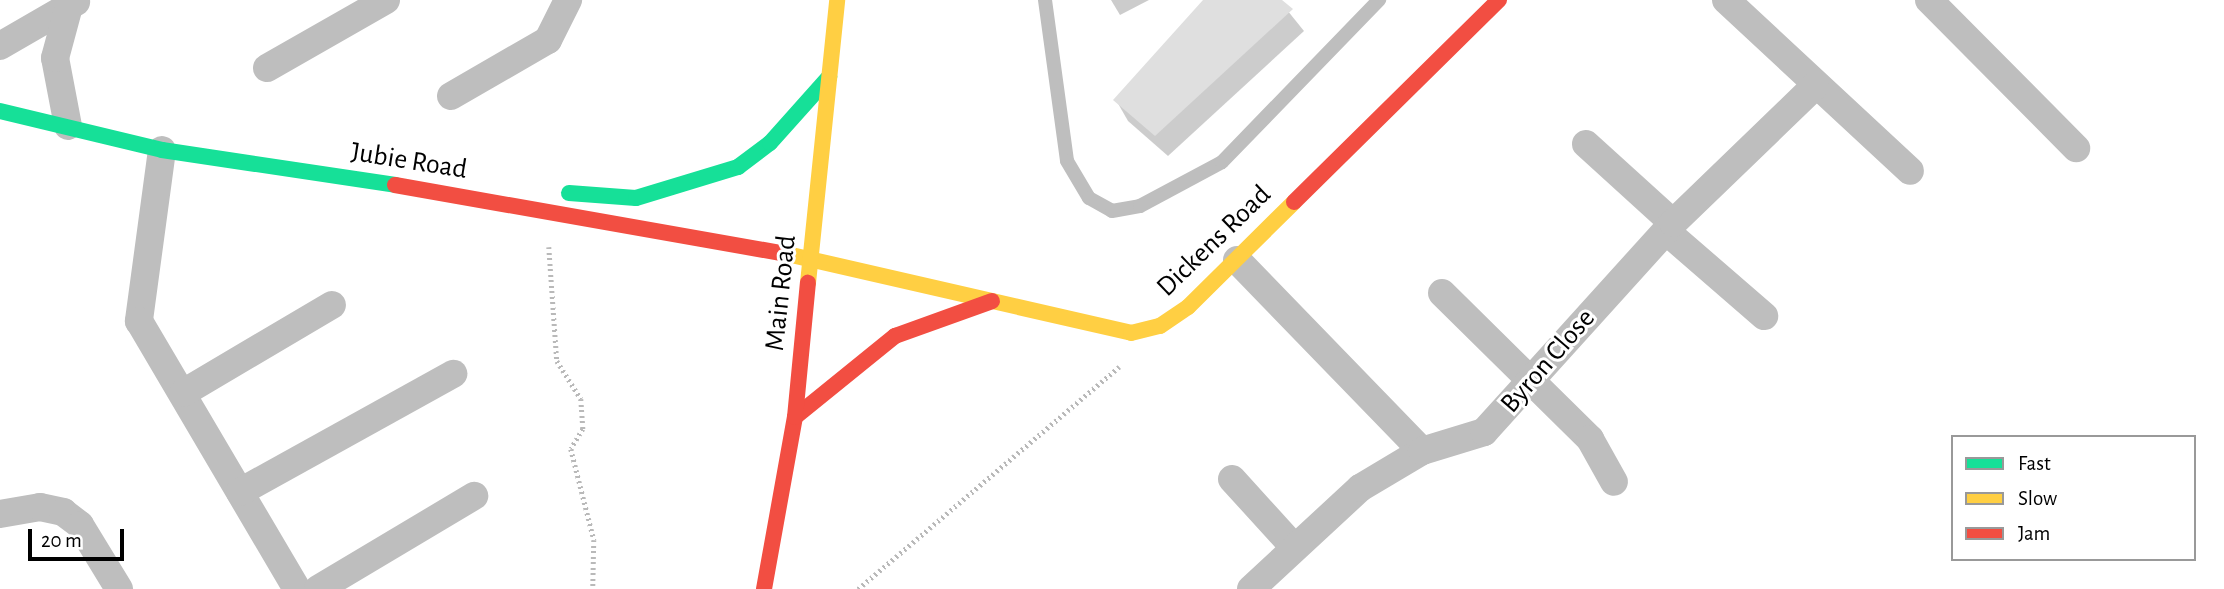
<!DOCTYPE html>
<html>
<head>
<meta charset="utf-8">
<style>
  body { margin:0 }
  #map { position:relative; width:2224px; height:589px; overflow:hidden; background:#fff; font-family:"Alegreya Sans",sans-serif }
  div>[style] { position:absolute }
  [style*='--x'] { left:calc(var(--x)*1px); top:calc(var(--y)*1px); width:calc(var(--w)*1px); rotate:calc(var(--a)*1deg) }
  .shadow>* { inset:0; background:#0003 }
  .building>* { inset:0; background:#dfdfdf }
  .path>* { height:4.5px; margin-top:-2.25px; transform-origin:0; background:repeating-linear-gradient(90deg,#b9b9b9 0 2px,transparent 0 5.5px) }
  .lane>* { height:14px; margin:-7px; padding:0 7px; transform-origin:7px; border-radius:7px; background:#bebebe }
  .street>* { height:28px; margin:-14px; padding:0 14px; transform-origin:14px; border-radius:14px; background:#bebebe }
  .fast>* { height:16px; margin:-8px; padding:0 8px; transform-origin:8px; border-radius:8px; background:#16e098 }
  .slow>* { height:16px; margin:-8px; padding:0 8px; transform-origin:8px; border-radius:8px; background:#ffcf43 }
  .jam>* { height:16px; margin:-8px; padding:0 8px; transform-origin:8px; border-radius:8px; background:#f24e42 }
  span { translate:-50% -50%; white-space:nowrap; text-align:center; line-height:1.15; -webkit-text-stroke:6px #fff; paint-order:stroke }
  .street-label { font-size:28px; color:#000 }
  .legend { position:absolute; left:1951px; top:435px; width:245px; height:126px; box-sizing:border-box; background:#fff; border:2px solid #999; margin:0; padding:9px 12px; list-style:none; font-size:21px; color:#000 }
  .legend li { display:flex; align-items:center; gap:14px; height:35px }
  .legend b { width:35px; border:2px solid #999 }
  .scale { position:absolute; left:28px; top:529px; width:96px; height:32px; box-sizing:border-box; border:4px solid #000; border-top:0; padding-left:9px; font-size:21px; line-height:24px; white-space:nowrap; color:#000; -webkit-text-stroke:5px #fff; paint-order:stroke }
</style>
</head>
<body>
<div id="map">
  <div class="shadow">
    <i style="clip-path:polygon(1111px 0,1149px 0,1120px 15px)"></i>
    <i style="clip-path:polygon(1206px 0,1279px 0,1304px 31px,1168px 156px,1128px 121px,1116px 100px)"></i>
  </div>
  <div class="building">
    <i style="clip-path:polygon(1203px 0,1282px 0,1293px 9px,1155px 136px,1113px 100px)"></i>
  </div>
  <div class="path">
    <i style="--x:549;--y:247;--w:114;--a:86"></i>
    <i style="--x:557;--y:361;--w:45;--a:57.7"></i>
    <i style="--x:581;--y:399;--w:30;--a:86"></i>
    <i style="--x:583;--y:429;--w:23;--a:121"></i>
    <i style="--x:571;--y:449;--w:94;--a:75.8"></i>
    <i style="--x:594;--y:540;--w:49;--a:91.2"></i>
    <i style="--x:858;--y:589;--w:343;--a:-40.4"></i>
  </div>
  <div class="lane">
    <i style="--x:1045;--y:0;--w:162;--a:82.2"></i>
    <i style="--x:1067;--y:161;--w:43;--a:59.3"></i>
    <i style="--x:1089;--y:198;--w:26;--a:29"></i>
    <i style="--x:1112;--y:211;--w:28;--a:-10"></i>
    <i style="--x:1140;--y:206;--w:93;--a:-28.2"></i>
    <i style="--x:1222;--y:162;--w:226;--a:-45.9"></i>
  </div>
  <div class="street">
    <i style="--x:1726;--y:0;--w:251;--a:42.9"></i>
    <i style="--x:1929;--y:0;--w:209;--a:45.2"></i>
    <i style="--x:0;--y:46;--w:88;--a:-30.1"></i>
    <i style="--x:267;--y:68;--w:137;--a:-29.7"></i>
    <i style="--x:451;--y:96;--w:112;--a:-30"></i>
    <i style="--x:548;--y:40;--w:45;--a:-63.4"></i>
    <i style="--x:68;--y:126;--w:69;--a:-100.8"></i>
    <i style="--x:55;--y:58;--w:54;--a:-74.9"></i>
    <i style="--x:1586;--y:144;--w:118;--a:42.2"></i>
    <i style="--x:162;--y:150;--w:173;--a:97.7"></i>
    <i style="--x:139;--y:321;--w:311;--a:59.5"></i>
    <i style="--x:1666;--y:231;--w:130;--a:40.9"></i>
    <i style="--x:1237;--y:260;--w:266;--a:45.9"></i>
    <i style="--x:1442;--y:293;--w:208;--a:44.6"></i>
    <i style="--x:1590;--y:439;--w:49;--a:60.8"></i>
    <i style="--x:183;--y:393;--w:173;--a:-30.6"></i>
    <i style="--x:1232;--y:479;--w:91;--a:47.7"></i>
    <i style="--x:240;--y:492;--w:244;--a:-29"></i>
    <i style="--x:0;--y:514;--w:41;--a:-9.9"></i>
    <i style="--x:40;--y:507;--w:24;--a:12"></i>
    <i style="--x:63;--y:512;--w:21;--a:37"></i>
    <i style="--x:80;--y:525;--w:75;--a:58.6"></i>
    <i style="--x:318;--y:589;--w:182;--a:-30.8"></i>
    <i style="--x:1251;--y:589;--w:149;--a:-42.8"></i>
    <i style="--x:1360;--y:488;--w:72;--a:-30.8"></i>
    <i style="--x:1422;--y:451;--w:65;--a:-17"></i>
    <i style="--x:1484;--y:432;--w:282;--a:-47.9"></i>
    <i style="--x:1673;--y:223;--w:197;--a:-44"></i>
  </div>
  <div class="fast">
    <i style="--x:0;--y:111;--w:167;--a:13.5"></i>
    <i style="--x:162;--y:150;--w:236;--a:8.5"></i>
    <i style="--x:569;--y:193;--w:67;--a:4.3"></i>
    <i style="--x:636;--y:198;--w:107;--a:-16.9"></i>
    <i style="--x:738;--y:167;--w:40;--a:-37"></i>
    <i style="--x:770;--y:143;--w:89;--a:-48.2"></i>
  </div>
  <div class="slow">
    <i style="--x:787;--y:254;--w:353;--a:12.9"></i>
    <i style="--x:1131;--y:333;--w:30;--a:-14"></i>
    <i style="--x:1160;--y:326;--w:34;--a:-34"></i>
    <i style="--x:1188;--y:307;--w:149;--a:-44.7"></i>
    <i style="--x:808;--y:283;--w:284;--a:-84.1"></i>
  </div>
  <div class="jam">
    <i style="--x:395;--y:185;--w:398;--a:10"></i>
    <i style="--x:1294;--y:202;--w:288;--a:-44.6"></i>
    <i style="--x:795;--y:417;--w:129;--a:-39"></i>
    <i style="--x:895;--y:336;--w:103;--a:-19.8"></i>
    <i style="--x:764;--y:589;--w:175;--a:-79.8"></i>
    <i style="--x:795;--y:417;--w:135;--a:-84.5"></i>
  </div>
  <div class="street-label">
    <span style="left:409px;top:161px;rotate:9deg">Jubie Road</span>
    <span style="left:1214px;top:241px;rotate:-44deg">Dickens Road</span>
    <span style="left:781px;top:293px;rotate:-84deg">Main Road</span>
    <span style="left:1548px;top:361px;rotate:-49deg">Byron Close</span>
  </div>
  <ul class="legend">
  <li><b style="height:9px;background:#16e098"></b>Fast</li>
  <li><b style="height:9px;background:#ffcf43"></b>Slow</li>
  <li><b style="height:9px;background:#f24e42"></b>Jam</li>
  </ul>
  <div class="scale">20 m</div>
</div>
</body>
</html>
